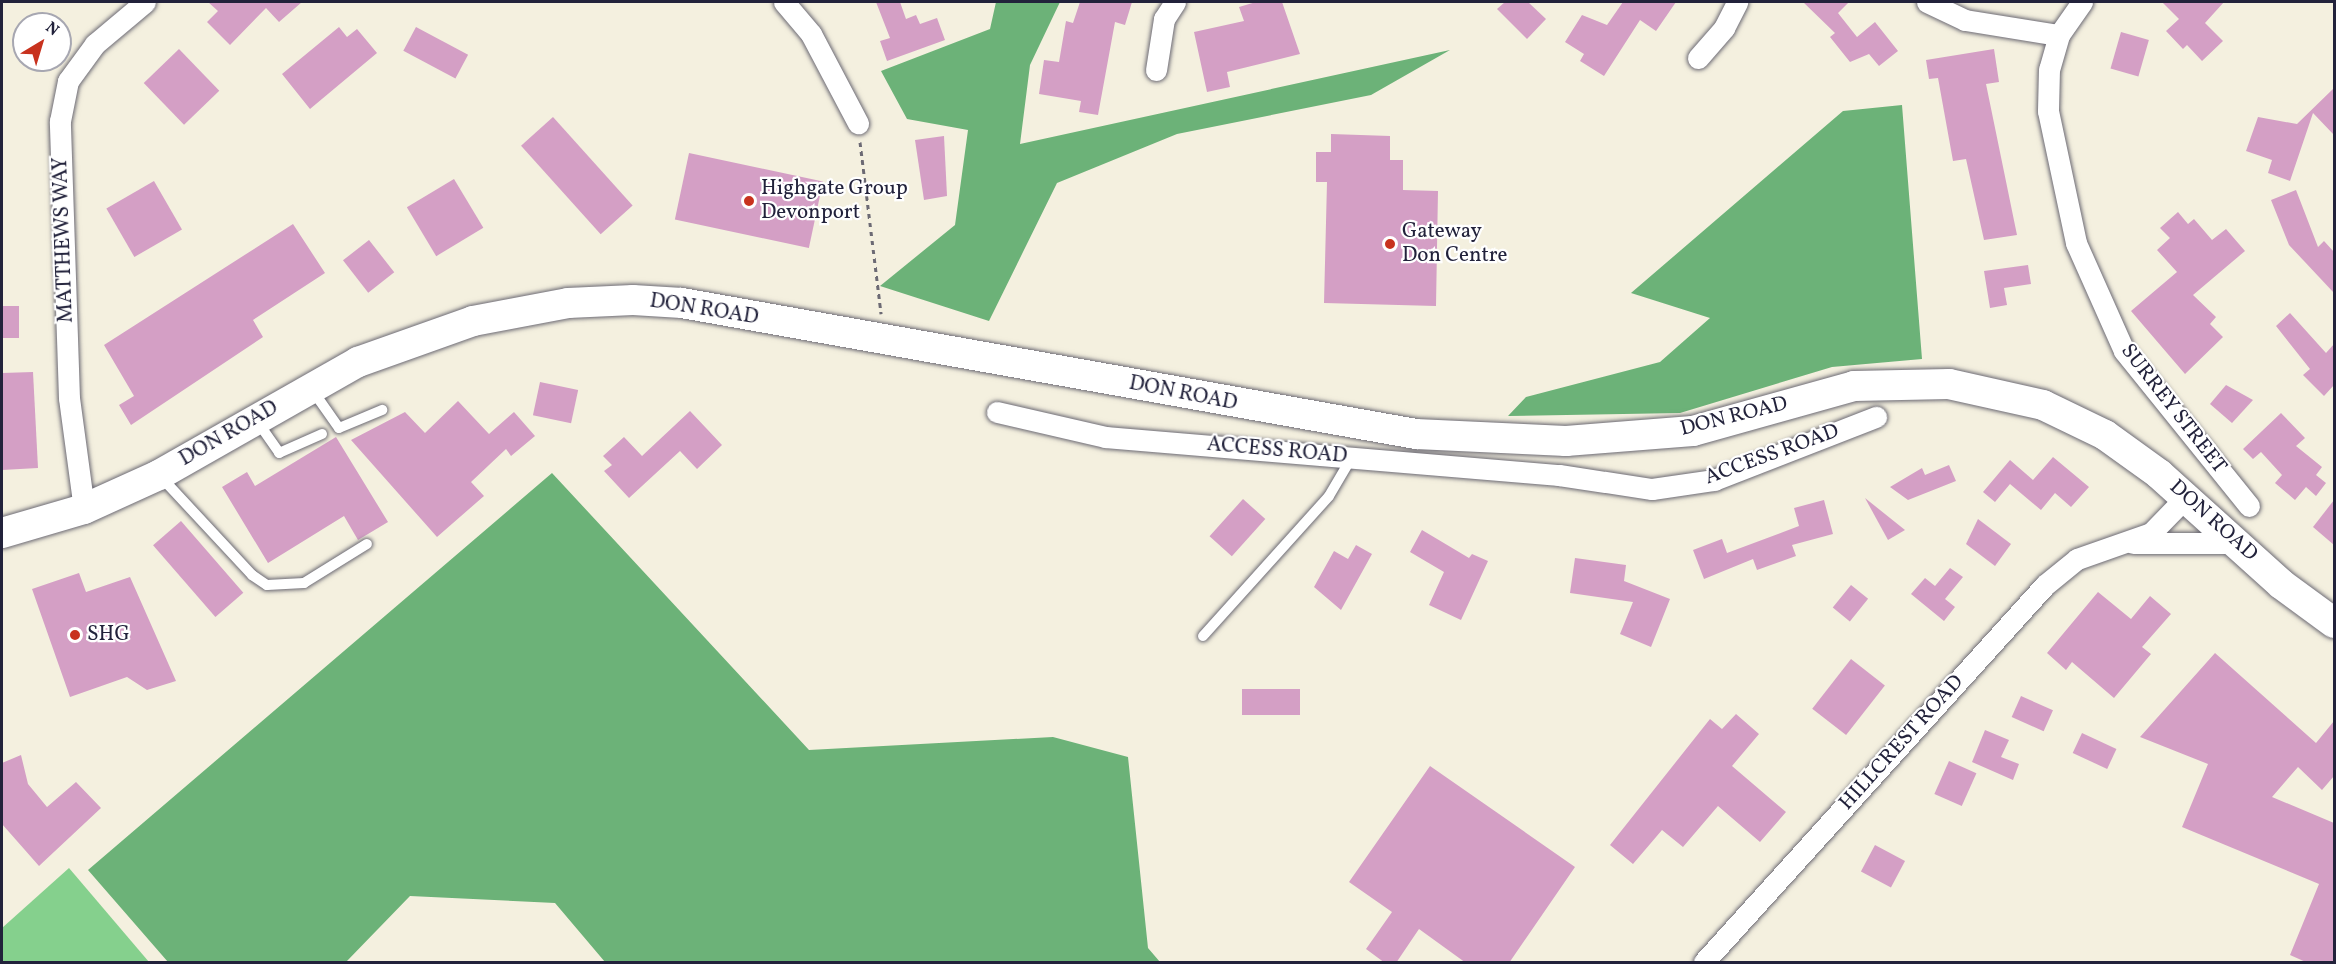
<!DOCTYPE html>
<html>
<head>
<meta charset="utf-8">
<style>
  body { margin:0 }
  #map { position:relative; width:2336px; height:964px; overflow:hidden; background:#f4f0df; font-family:Vollkorn,serif }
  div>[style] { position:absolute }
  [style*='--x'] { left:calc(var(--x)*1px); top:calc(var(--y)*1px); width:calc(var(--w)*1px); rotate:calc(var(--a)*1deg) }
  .green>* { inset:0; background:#85d08d }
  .forest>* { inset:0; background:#6cb278 }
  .building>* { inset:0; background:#d49fc5; transform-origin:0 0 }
  .path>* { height:3px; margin-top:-1.5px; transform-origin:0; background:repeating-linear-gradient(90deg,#6c6a74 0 4.5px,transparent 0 9px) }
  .roads { filter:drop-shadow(0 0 2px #6c6a74) drop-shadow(0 0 2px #6c6a74) }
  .service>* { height:10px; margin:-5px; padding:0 5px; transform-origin:5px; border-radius:5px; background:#fff }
  .minor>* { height:21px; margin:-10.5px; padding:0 10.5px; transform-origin:10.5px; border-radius:10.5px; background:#fff }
  .secondary>* { height:30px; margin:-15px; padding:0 15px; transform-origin:15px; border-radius:15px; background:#fff }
  .dots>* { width:16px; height:16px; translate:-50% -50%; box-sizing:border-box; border:3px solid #fff; border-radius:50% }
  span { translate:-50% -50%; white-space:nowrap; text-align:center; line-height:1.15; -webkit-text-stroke:4.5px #fff; paint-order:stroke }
  .poi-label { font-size:21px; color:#22223b }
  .left { translate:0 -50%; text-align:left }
  .street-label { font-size:21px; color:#22223b }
  .frame { position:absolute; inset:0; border:3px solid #22223b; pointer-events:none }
  .north { position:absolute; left:12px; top:12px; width:60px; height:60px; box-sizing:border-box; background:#fff; border:2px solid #a7a7b1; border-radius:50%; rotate:38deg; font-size:16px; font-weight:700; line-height:24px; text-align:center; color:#22223b }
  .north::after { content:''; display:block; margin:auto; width:21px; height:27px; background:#c8321e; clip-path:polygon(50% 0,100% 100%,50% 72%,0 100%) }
</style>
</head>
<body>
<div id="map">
  <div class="green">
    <i style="clip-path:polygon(69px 868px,149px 962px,2px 962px,2px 928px)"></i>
  </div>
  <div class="forest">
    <i style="clip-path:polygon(996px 2px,1060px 2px,1030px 65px,1020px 144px,1450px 50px,1371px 95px,1177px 134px,1057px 183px,989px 321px,880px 286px,955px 225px,968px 130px,907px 119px,881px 71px,990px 29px)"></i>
    <i style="clip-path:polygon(1902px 105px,1922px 359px,1832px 367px,1680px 413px,1508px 416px,1526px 397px,1660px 362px,1710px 318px,1631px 293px,1843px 111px)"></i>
    <i style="clip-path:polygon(552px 473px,809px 750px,1053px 737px,1128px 757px,1148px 948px,1160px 962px,605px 962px,555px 903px,410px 896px,346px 962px,168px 962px,88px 870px)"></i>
  </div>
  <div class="building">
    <i style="clip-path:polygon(208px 2px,302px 2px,279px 22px,266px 8px,230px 45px,207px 22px,218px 11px)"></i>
    <i style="clip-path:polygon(876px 2px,900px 2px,906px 19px,916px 15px,920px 24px,937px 18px,945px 40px,887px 61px,880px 41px,890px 38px)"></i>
    <i style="clip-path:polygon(1080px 2px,1132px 2px,1125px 25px,1115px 22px,1098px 115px,1079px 112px,1081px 101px,1039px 94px,1044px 60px,1059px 62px,1066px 21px,1073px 23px)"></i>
    <i style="clip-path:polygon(1256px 2px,1282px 2px,1300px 54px,1227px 72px,1230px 87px,1207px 92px,1194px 32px,1244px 21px,1239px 7px)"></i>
    <i style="clip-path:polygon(1505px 2px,1528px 2px,1546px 19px,1527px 39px,1497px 9px)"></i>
    <i style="clip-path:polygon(1623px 2px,1676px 2px,1656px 31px,1640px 20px,1604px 76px,1580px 61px,1584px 54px,1565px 42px,1582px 15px,1607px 25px)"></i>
    <i style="clip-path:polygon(1803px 2px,1849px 2px,1838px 13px,1857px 37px,1875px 22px,1898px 51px,1879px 66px,1869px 54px,1850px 62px,1830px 37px,1835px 33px)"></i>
    <i style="clip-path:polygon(2162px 2px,2224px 2px,2205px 23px,2223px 41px,2202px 61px,2187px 45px,2183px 49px,2166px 31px,2179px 19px)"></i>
    <i style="clip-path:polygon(339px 27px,347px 37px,357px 29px,377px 53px,310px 109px,282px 74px)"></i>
    <i style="left:416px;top:27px;width:59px;height:27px;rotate:28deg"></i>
    <i style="left:2121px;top:32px;width:29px;height:38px;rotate:16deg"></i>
    <i style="left:179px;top:49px;width:58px;height:49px;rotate:46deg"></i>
    <i style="clip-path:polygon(1994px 49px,1999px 82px,1986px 84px,2017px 235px,1984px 240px,1966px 159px,1953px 161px,1938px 78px,1929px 79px,1926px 60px)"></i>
    <i style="clip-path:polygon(2334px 88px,2334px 135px,2313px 113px,2290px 181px,2268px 173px,2272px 160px,2246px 151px,2258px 117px,2297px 124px)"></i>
    <i style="left:553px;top:117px;width:119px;height:43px;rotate:48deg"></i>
    <i style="clip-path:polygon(1331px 134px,1390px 136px,1390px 160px,1403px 160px,1403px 190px,1438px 191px,1436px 306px,1324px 303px,1327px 182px,1316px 182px,1316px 152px,1331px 152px)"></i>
    <i style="clip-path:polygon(944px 136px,947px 196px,924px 200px,915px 140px)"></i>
    <i style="left:689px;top:153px;width:137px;height:68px;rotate:12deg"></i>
    <i style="left:454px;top:179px;width:57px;height:55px;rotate:59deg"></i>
    <i style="left:154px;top:181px;width:56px;height:55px;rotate:60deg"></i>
    <i style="clip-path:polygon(2296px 190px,2318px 247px,2324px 241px,2334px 252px,2334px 293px,2289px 245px,2271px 200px)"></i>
    <i style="clip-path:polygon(2178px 212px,2188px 224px,2194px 219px,2212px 240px,2226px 229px,2245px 251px,2193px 295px,2216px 317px,2210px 324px,2223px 337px,2185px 374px,2131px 311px,2177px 272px,2157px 250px,2170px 238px,2160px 228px)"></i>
    <i style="clip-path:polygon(293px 224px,325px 273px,253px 320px,263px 337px,131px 425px,119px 405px,134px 396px,104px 345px)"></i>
    <i style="left:369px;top:240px;width:41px;height:33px;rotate:52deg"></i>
    <i style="clip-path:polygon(2028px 265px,2031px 284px,2004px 288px,2007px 305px,1990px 308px,1984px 271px)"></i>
    <i style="left:2px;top:306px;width:17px;height:32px"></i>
    <i style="clip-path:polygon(2290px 313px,2326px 353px,2334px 344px,2334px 385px,2324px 396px,2303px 375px,2310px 369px,2276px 326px)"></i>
    <i style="clip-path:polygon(33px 372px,38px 468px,2px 470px,2px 373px)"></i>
    <i style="left:540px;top:382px;width:39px;height:34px;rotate:12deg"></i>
    <i style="clip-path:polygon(2226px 385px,2253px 400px,2232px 423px,2210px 404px)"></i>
    <i style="clip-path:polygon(458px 401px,489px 434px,514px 412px,535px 436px,511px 456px,506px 449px,471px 482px,484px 496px,437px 537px,351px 440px,405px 412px,425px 433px)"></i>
    <i style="clip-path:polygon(690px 411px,722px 445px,697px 469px,680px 451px,629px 498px,604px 471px,612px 465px,603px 456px,624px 437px,642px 456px)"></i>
    <i style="clip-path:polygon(2281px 413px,2305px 438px,2296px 446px,2322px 467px,2316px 475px,2326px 483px,2316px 496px,2306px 487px,2295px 500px,2275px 483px,2282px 475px,2261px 452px,2253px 459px,2243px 449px)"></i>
    <i style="clip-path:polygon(336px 437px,388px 522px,358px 540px,344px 516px,268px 563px,222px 487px,247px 472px,255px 486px)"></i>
    <i style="clip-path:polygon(2053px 457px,2089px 487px,2071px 507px,2055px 493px,2041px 510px,2010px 484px,1995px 502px,1983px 492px,2010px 460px,2033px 480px)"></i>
    <i style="clip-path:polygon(1949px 465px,1956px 481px,1908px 500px,1890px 487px,1922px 468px,1925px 475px)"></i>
    <i style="clip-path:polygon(1865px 498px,1905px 530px,1888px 540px)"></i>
    <i style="left:1243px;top:499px;width:30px;height:50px;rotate:42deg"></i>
    <i style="clip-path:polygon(1824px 500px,1833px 534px,1792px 545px,1796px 556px,1757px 570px,1753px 559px,1704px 579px,1693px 550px,1722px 539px,1727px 553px,1799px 526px,1794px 508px)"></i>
    <i style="clip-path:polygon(2334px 500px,2334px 545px,2313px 527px)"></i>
    <i style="clip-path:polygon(1978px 519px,2011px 544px,1995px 566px,1966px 544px)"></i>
    <i style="left:181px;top:521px;width:95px;height:37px;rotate:49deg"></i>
    <i style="clip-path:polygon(1422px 530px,1469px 558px,1472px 554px,1488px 561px,1461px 620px,1429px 605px,1444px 572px,1410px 552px)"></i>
    <i style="clip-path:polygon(1356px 545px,1372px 554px,1341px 610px,1314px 587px,1334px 551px,1348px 559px)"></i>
    <i style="clip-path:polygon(1575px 558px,1626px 565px,1624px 581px,1670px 599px,1651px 647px,1620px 634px,1633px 602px,1570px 593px)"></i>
    <i style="clip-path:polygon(1950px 568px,1963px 577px,1945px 599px,1955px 607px,1944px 621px,1911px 594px,1925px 578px,1935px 586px)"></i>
    <i style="clip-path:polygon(79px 573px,86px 592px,130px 577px,176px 681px,147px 690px,127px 677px,70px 697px,32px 589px)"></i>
    <i style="left:1851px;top:585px;width:22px;height:29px;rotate:39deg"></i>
    <i style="clip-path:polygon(2098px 592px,2131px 619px,2150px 596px,2171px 614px,2142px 647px,2151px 654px,2114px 698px,2072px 662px,2066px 670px,2047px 653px)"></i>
    <i style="clip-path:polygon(2215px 653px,2316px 743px,2334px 721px,2334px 776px,2322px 790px,2298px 767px,2272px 797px,2334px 823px,2334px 963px,2308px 963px,2290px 955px,2319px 884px,2182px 827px,2208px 764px,2140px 737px)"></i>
    <i style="left:1851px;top:659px;width:43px;height:63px;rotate:38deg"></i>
    <i style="left:1242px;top:689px;width:58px;height:26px"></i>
    <i style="left:2021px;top:696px;width:35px;height:23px;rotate:24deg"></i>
    <i style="clip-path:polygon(1736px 714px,1759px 734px,1732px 766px,1786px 812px,1760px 842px,1718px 806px,1683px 847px,1662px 830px,1633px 864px,1610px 845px,1710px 719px,1722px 729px)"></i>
    <i style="clip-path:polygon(1985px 730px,2009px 740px,2001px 757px,2019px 764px,2013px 780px,1972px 762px)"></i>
    <i style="left:2082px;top:733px;width:38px;height:22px;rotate:25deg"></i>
    <i style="clip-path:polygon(21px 755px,28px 784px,47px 807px,76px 782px,101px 808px,39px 866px,2px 824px,2px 763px)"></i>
    <i style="left:1949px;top:761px;width:30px;height:36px;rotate:24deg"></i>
    <i style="clip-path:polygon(1430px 766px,1575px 867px,1509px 963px,1466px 963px,1419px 929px,1396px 963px,1385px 963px,1366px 949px,1392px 912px,1349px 882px)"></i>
    <i style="left:1875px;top:845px;width:34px;height:30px;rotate:28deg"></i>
  </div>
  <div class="path">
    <i style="--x:860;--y:142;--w:173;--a:83"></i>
  </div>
  <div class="roads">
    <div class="service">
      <i style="--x:313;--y:391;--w:45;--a:54.9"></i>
      <i style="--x:339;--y:428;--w:47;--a:-22.7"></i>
      <i style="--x:257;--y:421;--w:39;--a:55"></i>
      <i style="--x:279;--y:453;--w:47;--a:-23.8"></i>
      <i style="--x:161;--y:477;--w:134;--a:47.1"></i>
      <i style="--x:252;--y:575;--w:18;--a:34"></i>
      <i style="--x:267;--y:585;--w:37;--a:-3"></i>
      <i style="--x:304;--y:583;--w:74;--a:-31.8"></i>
      <i style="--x:1203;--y:636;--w:188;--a:-48"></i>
      <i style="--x:1329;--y:496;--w:45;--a:-59.5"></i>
    </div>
    <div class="minor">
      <i style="--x:784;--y:2;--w:42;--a:49.8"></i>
      <i style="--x:811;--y:34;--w:101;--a:62.2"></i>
      <i style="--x:1927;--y:2;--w:42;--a:25.3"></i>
      <i style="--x:1965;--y:20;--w:95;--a:9.1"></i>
      <i style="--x:2082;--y:2;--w:40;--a:124.9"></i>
      <i style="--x:2059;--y:35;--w:35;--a:106"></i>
      <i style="--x:2049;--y:69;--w:42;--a:91.4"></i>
      <i style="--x:2048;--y:111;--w:135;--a:78"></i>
      <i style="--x:2076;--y:243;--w:118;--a:66"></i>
      <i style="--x:2124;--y:351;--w:199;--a:51.1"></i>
      <i style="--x:1698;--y:58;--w:40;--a:-49"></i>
      <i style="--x:1724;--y:28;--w:29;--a:-63"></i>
      <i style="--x:1156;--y:70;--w:52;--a:-81.1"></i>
      <i style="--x:1164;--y:19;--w:20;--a:-57"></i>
      <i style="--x:997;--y:412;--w:111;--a:13"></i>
      <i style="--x:1105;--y:437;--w:456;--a:4.8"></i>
      <i style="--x:1559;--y:475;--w:94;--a:8.6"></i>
      <i style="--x:1652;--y:489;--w:63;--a:-8.3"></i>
      <i style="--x:1714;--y:480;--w:174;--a:-21.3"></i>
      <i style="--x:84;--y:509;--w:112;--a:-97.7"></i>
      <i style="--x:69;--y:398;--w:277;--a:-91.9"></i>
      <i style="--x:60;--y:121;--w:41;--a:-78.7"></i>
      <i style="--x:68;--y:81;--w:46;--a:-53.9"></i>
      <i style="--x:95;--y:44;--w:65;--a:-40"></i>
      <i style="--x:2133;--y:543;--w:105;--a:0"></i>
      <i style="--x:1704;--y:962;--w:508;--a:-47.87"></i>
      <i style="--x:2045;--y:585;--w:41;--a:-39.1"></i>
      <i style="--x:2077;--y:559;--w:78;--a:-19.4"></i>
      <i style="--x:2151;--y:533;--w:50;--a:-45.8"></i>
    </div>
    <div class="secondary">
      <i style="--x:2;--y:533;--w:85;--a:-16.3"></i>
      <i style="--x:84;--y:509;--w:82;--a:-24.4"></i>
      <i style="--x:159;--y:475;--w:229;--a:-29.6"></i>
      <i style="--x:358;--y:362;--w:122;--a:-19.6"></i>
      <i style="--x:473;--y:321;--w:97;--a:-10.7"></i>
      <i style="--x:568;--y:303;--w:65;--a:-2.6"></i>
      <i style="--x:633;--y:300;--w:49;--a:3.5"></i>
      <i style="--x:682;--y:303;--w:746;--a:10.12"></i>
      <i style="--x:1416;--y:434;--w:150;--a:2.7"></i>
      <i style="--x:1566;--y:441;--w:127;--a:-4.5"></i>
      <i style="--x:1693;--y:431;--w:167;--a:-15.6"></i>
      <i style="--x:1854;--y:386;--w:95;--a:-1.2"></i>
      <i style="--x:1949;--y:384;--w:96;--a:12.6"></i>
      <i style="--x:2043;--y:405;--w:69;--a:25.8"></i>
      <i style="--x:2105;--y:435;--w:67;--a:35.8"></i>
      <i style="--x:2159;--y:474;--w:164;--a:42"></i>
      <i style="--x:2281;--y:584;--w:66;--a:36.3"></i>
    </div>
  </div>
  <div class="dots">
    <i style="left:749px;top:201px;background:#c8321e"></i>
    <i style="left:1390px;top:244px;background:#c8321e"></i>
    <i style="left:75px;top:635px;background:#c8321e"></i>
  </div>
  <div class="poi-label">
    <span class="left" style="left:761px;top:201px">Highgate Group<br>Devonport</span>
    <span class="left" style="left:1402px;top:244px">Gateway<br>Don Centre</span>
    <span class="left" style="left:87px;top:635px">SHG</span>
  </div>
  <div class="street-label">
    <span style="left:64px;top:240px;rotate:-92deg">MATTHEWS WAY</span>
    <span style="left:704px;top:310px;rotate:9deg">DON ROAD</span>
    <span style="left:1183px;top:394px;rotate:11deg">DON ROAD</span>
    <span style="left:2173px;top:409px;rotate:52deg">SURREY STREET</span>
    <span style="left:1734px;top:417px;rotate:-14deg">DON ROAD</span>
    <span style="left:229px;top:434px;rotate:-30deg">DON ROAD</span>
    <span style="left:1277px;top:451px;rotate:5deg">ACCESS ROAD</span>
    <span style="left:1772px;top:455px;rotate:-20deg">ACCESS ROAD</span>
    <span style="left:2213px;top:521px;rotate:42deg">DON ROAD</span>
    <span style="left:1902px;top:743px;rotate:-48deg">HILLCREST ROAD</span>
  </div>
  <div class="frame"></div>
  <div class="north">N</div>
</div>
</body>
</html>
